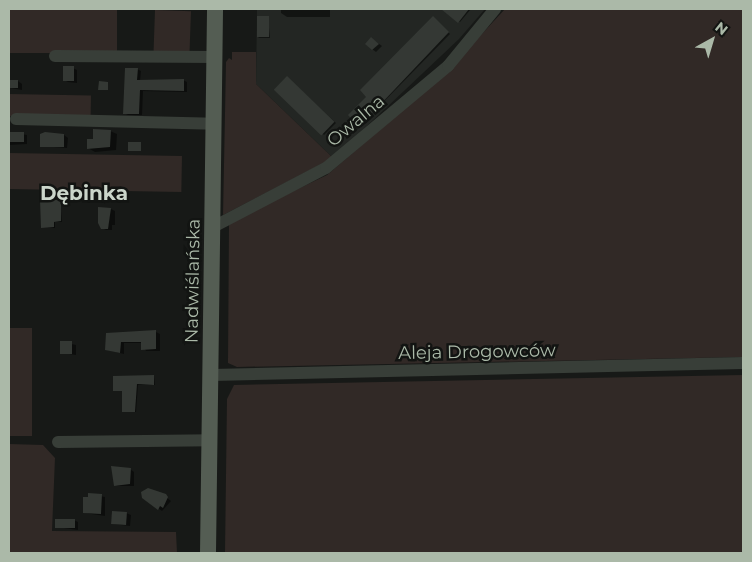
<!DOCTYPE html>
<html>
<head>
<meta charset="utf-8">
<style>
	body { margin:0 }
	#map { position:relative; width:752px; height:562px; overflow:hidden; background:#171917; font-family:Montserrat,sans-serif }
	div>[style] { position:absolute }
	[style*='--x'] { left:calc(var(--x)*1px); top:calc(var(--y)*1px); width:calc(var(--w)*1px); rotate:calc(var(--a)*1deg) }
	.built>* { inset:0; background:#232623 }
	.green>* { inset:0; background:#312926; transform-origin:0 0 }
	.shadow>* { inset:0; background:#0007 }
	.building>* { inset:0; background:#343834; transform-origin:0 0 }
	.minor>* { height:12px; margin:-6px; padding:0 6px; transform-origin:6px; border-radius:6px; background:#383e38 }
	.major>* { height:16px; margin:-8px; padding:0 8px; transform-origin:8px; border-radius:8px; background:#545d53 }
	span { translate:-50% -50%; white-space:nowrap; text-align:center; line-height:1.15; -webkit-text-stroke:5px #121412; paint-order:stroke }
	.street-label { font-size:18px; color:#abb9a8 }
	.quarter-label { font-size:20px; color:#cbd5ca; font-weight:700 }
	.frame { position:absolute; inset:0; border:10px solid #abb9a8; pointer-events:none }
	.north { position:absolute; left:687px; top:15px; width:50px; height:50px; -webkit-text-stroke:4px #121412; paint-order:stroke; rotate:39deg; font-size:14px; font-weight:700; line-height:20px; text-align:center; color:#abb9a8 }
	.north::after { content:''; display:block; margin:auto; width:18px; height:22px; background:#abb9a8; clip-path:polygon(50% 0,100% 100%,50% 72%,0 100%) }
</style>
</head>
<body>
<div id="map">
	<div class="built">
		<i style="clip-path:polygon(257px 9px,485px 9px,459px 39px,333px 158px,256px 84px)"></i>
	</div>
	<div class="green">
		<i style="left:9px;top:9px;width:108px;height:44px"></i>
		<i style="clip-path:polygon(505px 9px,743px 9px,743px 357px,237px 367px,228px 363px,229px 222px,327px 175px,443px 76px)"></i>
		<i style="left:155px;top:10px;width:36px;height:44px;rotate:2deg"></i>
		<i style="clip-path:polygon(232px 52px,256px 52px,256px 84px,333px 158px,223px 215px,226px 62px,229px 58px,232px 60px)"></i>
		<i style="left:9px;top:94px;width:82px;height:22px;rotate:1deg"></i>
		<i style="left:9px;top:153px;width:173px;height:36px;rotate:1deg"></i>
		<i style="left:9px;top:328px;width:23px;height:108px"></i>
		<i style="clip-path:polygon(743px 375px,743px 553px,225px 553px,227px 399px,234px 385px)"></i>
		<i style="clip-path:polygon(9px 444px,43px 445px,55px 458px,52px 531px,176px 532px,177px 553px,9px 553px)"></i>
	</div>
	<div class="shadow">
		<i style="clip-path:polygon(281px 9px,330px 9px,330px 17px,287px 17px,281px 13px)"></i>
		<i style="clip-path:polygon(443px 9px,471px 9px,460px 22px)"></i>
		<i style="clip-path:polygon(268px 18px,270px 38px,259px 38px,258px 37px)"></i>
		<i style="clip-path:polygon(435px 19px,450px 34px,360px 126px,368px 97px)"></i>
		<i style="clip-path:polygon(371px 38px,382px 46px,376px 52px,372px 49px)"></i>
		<i style="clip-path:polygon(73px 68px,77px 70px,77px 83px,68px 82px,64px 80px)"></i>
		<i style="clip-path:polygon(137px 69px,141px 71px,140px 81px,183px 80px,187px 82px,187px 92px,143px 91px,142px 115px,128px 115px,124px 113px)"></i>
		<i style="clip-path:polygon(289px 79px,336px 123px,324px 135px,323px 134px)"></i>
		<i style="clip-path:polygon(18px 81px,22px 84px,22px 90px,10px 88px)"></i>
		<i style="clip-path:polygon(110px 131px,117px 134px,116px 150px,95px 152px,88px 148px,94px 140px)"></i>
		<i style="clip-path:polygon(9px 132px,27px 135px,27px 144px,9px 145px)"></i>
		<i style="clip-path:polygon(64px 135px,68px 138px,67px 148px,41px 146px)"></i>
		<i style="clip-path:polygon(60px 201px,62px 222px,55px 222px,55px 228px,42px 227px)"></i>
		<i style="clip-path:polygon(111px 209px,115px 211px,115px 225px,112px 225px,112px 230px,106px 230px,102px 228px)"></i>
		<i style="clip-path:polygon(156px 332px,160px 334px,160px 351px,146px 351px,142px 343px,124px 343px,124px 354px,107px 350px,107px 334px)"></i>
		<i style="clip-path:polygon(62px 342px,76px 345px,76px 355px,62px 353px)"></i>
		<i style="clip-path:polygon(154px 376px,155px 385px,138px 385px,136px 412px,125px 412px,124px 391px,114px 390px)"></i>
		<i style="clip-path:polygon(130px 469px,134px 472px,134px 486px,116px 486px)"></i>
		<i style="clip-path:polygon(89px 494px,105px 497px,105px 516px,85px 513px)"></i>
		<i style="clip-path:polygon(143px 497px,167px 498px,171px 501px,162px 511px)"></i>
		<i style="clip-path:polygon(126px 513px,131px 515px,130px 526px,113px 524px)"></i>
		<i style="clip-path:polygon(74px 520px,78px 522px,78px 530px,57px 527px)"></i>
	</div>
	<div class="building">
		<i style="clip-path:polygon(441px 9px,469px 9px,458px 23px)"></i>
		<i style="left:257px;top:16px;width:12px;height:21px"></i>
		<i style="clip-path:polygon(433px 16px,449px 32px,359px 127px,348px 115px,366px 97px,360px 90px)"></i>
		<i style="clip-path:polygon(371px 37px,379px 44px,372px 50px,365px 44px)"></i>
		<i style="left:63px;top:66px;width:11px;height:15px"></i>
		<i style="clip-path:polygon(125px 68px,138px 68px,137px 80px,184px 79px,184px 91px,140px 90px,139px 114px,123px 114px)"></i>
		<i style="left:287px;top:76px;width:66px;height:19px;rotate:44deg"></i>
		<i style="left:9px;top:80px;width:9px;height:8px"></i>
		<i style="clip-path:polygon(99px 81px,108px 82px,108px 90px,98px 90px)"></i>
		<i style="clip-path:polygon(93px 129px,111px 130px,110px 147px,87px 149px,87px 139px,93px 139px)"></i>
		<i style="left:9px;top:132px;width:15px;height:10px"></i>
		<i style="clip-path:polygon(45px 132px,64px 134px,64px 147px,40px 147px,40px 134px)"></i>
		<i style="left:128px;top:142px;width:13px;height:9px"></i>
		<i style="clip-path:polygon(40px 200px,61px 200px,61px 221px,54px 222px,54px 227px,41px 228px)"></i>
		<i style="clip-path:polygon(98px 207px,111px 208px,108px 229px,101px 229px,98px 223px)"></i>
		<i style="clip-path:polygon(156px 330px,156px 349px,141px 350px,141px 342px,121px 342px,120px 353px,105px 350px,106px 333px)"></i>
		<i style="left:60px;top:341px;width:12px;height:13px"></i>
		<i style="clip-path:polygon(154px 375px,154px 385px,137px 384px,135px 412px,122px 412px,122px 391px,113px 391px,113px 376px)"></i>
		<i style="clip-path:polygon(111px 466px,131px 468px,130px 484px,114px 486px)"></i>
		<i style="clip-path:polygon(148px 488px,166px 494px,168px 497px,163px 508px,160px 506px,158px 510px,142px 498px,141px 492px)"></i>
		<i style="clip-path:polygon(88px 493px,102px 494px,101px 514px,83px 513px,83px 497px,88px 497px)"></i>
		<i style="left:112px;top:511px;width:15px;height:13px;rotate:4deg"></i>
		<i style="left:55px;top:519px;width:20px;height:9px"></i>
	</div>
	<div class="minor">
		<i style="--x:55;--y:56;--w:160;--a:0.4"></i>
		<i style="--x:16;--y:119;--w:198;--a:1.4"></i>
		<i style="--x:213;--y:227;--w:127;--a:-27.6"></i>
		<i style="--x:326;--y:168;--w:159;--a:-39.9"></i>
		<i style="--x:448;--y:66;--w:74;--a:-50.5"></i>
		<i style="--x:212;--y:375;--w:531;--a:-1.29"></i>
		<i style="--x:58;--y:442;--w:153;--a:-0.7"></i>
	</div>
	<div class="major">
		<i style="--x:208;--y:553;--w:544;--a:-89.26"></i>
	</div>
	<div class="street-label">
		<span style="left:356px;top:121px;rotate:-40deg">Owalna</span>
		<span style="left:193px;top:281px;rotate:-89deg">Nadwiślańska</span>
		<span style="left:477px;top:352px;rotate:-1deg">Aleja Drogowców</span>
	</div>
	<div class="quarter-label">
		<span style="left:84px;top:193px">Dębinka</span>
	</div>
	<div class="frame"></div>
	<div class="north">N</div>
</div>
</body>
</html>
